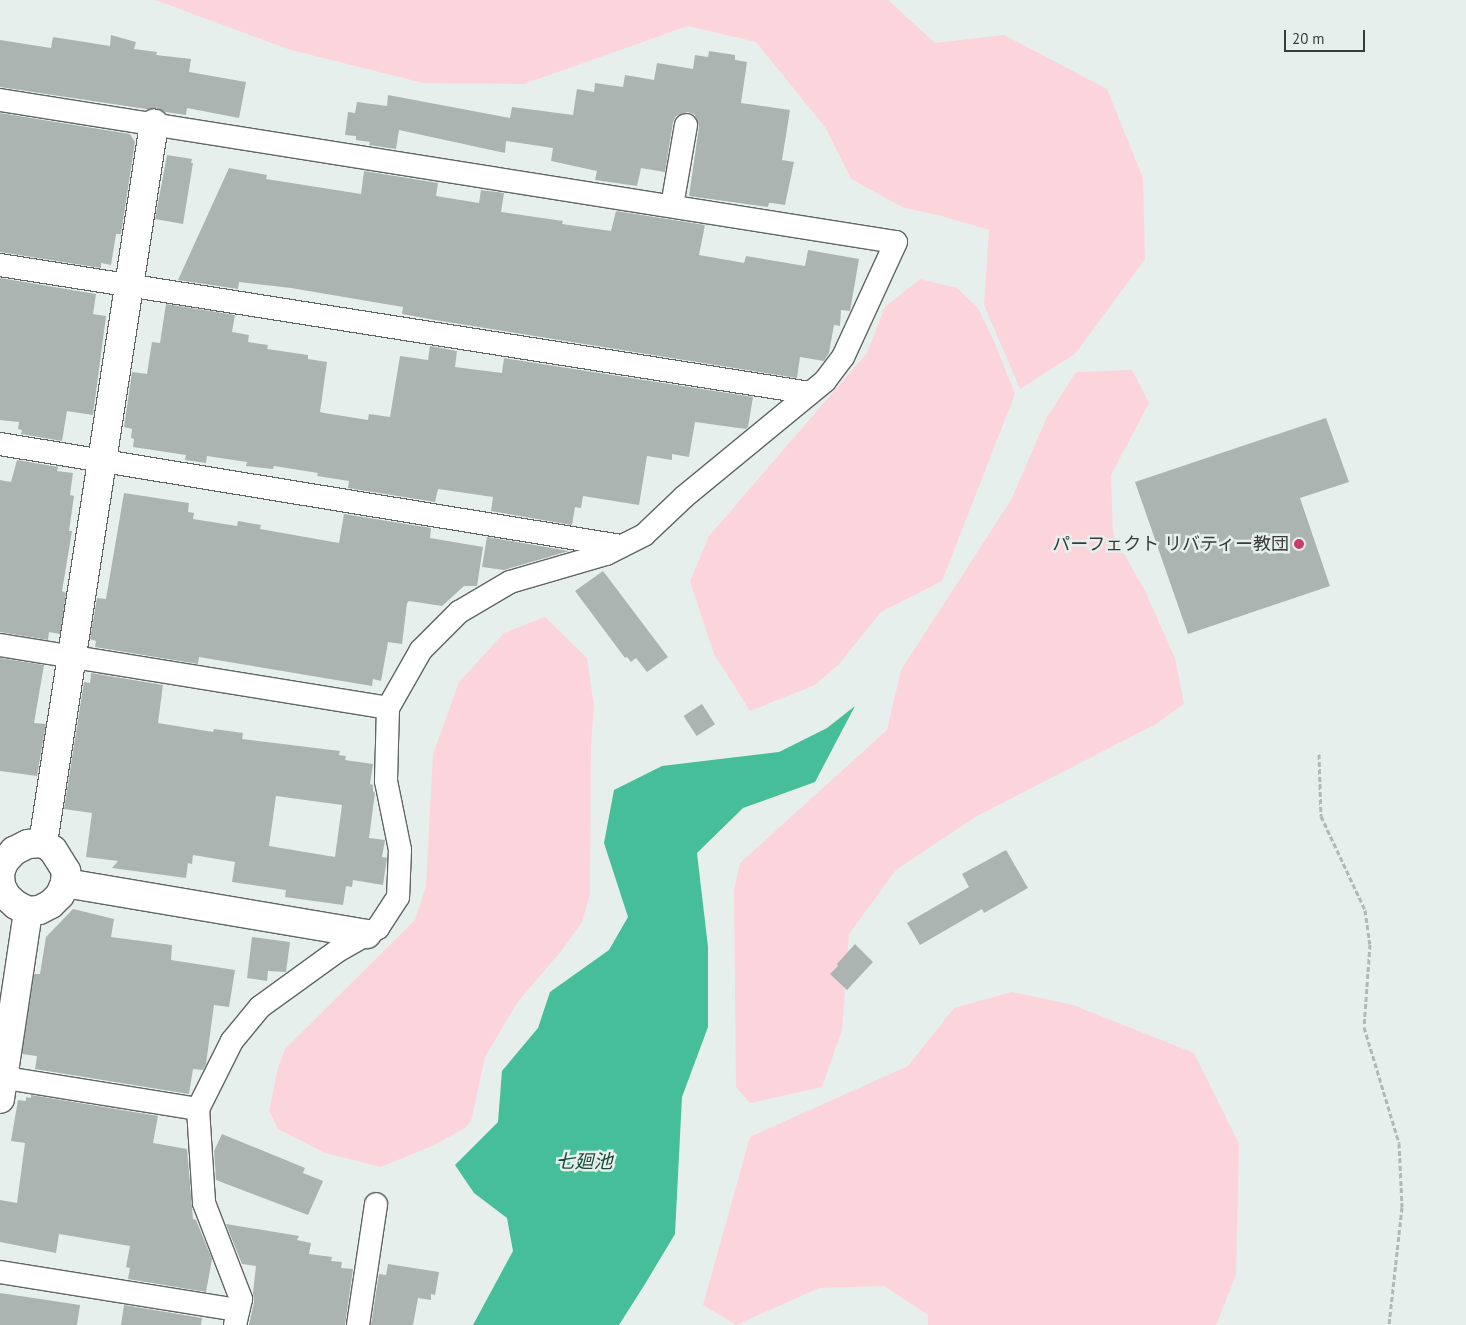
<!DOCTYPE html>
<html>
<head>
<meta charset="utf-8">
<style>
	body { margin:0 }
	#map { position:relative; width:1466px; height:1325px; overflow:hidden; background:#e7efec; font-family:"PT Sans","Noto Sans JP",sans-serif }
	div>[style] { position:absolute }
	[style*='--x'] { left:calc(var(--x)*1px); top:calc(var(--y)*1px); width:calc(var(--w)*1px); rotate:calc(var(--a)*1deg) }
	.green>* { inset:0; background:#fbd5db }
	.water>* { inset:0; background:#46be9a }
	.building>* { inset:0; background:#acb4b1; transform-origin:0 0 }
	.path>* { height:3px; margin-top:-1.5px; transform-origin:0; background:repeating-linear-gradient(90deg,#b1b8b5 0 5px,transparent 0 7.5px) }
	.roads { filter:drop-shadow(1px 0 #5f6663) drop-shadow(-1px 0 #5f6663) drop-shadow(0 1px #5f6663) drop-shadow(0 -1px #5f6663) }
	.minor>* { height:22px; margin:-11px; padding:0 11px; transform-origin:11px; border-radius:11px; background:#fff }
	.tertiary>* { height:28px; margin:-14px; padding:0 14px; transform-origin:14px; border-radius:14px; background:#fff }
	.dots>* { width:14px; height:14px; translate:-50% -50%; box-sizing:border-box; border:2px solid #e7efec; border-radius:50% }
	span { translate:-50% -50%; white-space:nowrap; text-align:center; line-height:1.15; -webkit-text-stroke:5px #e7efec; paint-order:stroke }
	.poi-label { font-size:18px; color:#373b39 }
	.right { translate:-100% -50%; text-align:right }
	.water-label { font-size:19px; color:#184a3b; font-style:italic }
	.scale { position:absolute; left:1284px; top:30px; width:81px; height:22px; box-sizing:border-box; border:2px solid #373b39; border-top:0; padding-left:6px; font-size:15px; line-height:18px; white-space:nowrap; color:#373b39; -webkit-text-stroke:4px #e7efec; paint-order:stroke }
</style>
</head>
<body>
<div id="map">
	<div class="green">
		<i style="clip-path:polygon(155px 0,888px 0,935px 43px,1004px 35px,1107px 89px,1143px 178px,1145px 259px,1075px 354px,1020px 389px,984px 305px,989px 230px,938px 215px,904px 208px,851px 179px,825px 127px,756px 42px,688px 26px,524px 84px,423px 83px,291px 50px)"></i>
		<i style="clip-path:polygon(920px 279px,957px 288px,978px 308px,994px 341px,1015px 394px,942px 581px,881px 612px,839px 664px,815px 685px,750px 711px,714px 654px,690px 581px,709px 536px,867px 353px,885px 307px)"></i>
		<i style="clip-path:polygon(1132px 370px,1149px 403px,1111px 475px,1113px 534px,1145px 591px,1175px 658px,1184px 704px,1156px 724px,977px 816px,896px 870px,849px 934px,842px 1030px,822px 1087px,750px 1103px,736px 1087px,734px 890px,740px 863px,887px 730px,901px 670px,1011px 500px,1047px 417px,1076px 372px)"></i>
		<i style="clip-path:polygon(545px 617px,587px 658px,594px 706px,591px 746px,590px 894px,582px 922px,562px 950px,517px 1003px,485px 1057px,471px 1121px,465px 1128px,434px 1145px,381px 1167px,325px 1153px,278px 1129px,269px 1111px,278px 1068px,285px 1049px,415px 920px,426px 886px,433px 754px,459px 682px,504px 633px)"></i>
		<i style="clip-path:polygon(1012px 992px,1073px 1005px,1194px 1053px,1239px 1144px,1236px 1275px,1216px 1325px,928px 1325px,928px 1315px,884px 1286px,819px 1288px,736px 1325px,703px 1305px,750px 1137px,908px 1066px,954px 1008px)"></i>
	</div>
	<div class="water">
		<i style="clip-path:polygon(855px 706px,815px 782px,743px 808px,697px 853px,708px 947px,708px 1027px,682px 1097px,675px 1234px,645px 1284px,619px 1325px,473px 1325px,513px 1251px,507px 1218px,474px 1193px,455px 1165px,498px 1122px,502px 1071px,538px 1028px,550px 992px,609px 950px,628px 917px,604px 843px,614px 790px,662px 766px,779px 752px,827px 728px)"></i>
	</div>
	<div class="building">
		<i style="clip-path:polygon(111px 35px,136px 42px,134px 49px,157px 52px,156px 55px,191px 59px,189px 72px,246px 82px,239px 118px,187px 108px,186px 115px,0 87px,0 40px,51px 48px,53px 37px,110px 46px)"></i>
		<i style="clip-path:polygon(709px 51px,735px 55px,735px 60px,747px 62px,741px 103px,790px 110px,782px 160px,794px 162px,785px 205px,772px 203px,769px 203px,768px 207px,689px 196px,699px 127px,695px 115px,688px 112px,676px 116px,673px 122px,665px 172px,641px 168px,637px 186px,595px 180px,597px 171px,551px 161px,553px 148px,506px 141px,505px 153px,399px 130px,396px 149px,369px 145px,370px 142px,356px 140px,356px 136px,345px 135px,348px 112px,355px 113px,357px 102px,387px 106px,388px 95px,510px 118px,512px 107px,573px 115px,577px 89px,594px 92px,595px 83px,623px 87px,625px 75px,654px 80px,657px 63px,693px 69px,695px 55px,708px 57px)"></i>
		<i style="clip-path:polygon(0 113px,130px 134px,135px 142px,121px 234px,116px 234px,111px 265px,101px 263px,101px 268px,0 252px)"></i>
		<i style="clip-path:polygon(167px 155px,192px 159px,191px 163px,193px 163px,183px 224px,155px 219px)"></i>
		<i style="clip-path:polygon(229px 168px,267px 175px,266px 179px,361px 194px,364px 171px,438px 183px,436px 196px,479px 203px,481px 190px,504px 193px,501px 212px,563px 221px,562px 224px,611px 231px,616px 211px,705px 225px,699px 255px,744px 263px,746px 256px,805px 266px,808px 250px,859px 259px,850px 311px,841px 310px,840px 326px,834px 325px,829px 353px,824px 361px,800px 357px,797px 378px,435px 320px,402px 314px,403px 307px,291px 288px,239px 282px,238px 289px,178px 280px)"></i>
		<i style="clip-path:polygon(0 278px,96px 294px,93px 314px,106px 316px,93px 415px,67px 411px,62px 441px,21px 434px,22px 430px,18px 429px,19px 422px,0 420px)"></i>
		<i style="clip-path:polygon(166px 304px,235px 315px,232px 332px,249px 335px,248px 342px,268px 345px,267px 349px,308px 355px,308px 359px,327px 362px,320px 412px,324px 413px,368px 420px,369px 414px,390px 417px,400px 356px,428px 360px,430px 346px,457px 351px,455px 367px,502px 373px,504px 358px,753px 397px,748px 427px,746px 429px,695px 422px,689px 457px,672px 454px,672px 460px,647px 456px,639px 505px,583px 496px,581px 508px,575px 507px,572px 525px,491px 511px,493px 497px,438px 489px,435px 502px,348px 488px,349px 481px,317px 476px,318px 473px,274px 466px,273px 469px,246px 466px,247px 462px,207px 456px,206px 463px,185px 460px,186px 455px,133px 447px,134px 439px,131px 438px,132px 429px,124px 427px,132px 372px,147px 374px,152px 342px,160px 343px)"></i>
		<i style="clip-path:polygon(1326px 418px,1349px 482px,1300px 498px,1330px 586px,1188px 634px,1135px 482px)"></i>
		<i style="clip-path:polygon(17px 460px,58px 467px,57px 471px,73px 473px,70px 495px,74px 496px,69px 531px,72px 531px,62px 591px,66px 593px,60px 634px,49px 632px,48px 640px,0 632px,0 480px,11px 482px)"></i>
		<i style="clip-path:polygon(124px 493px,189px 503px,188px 512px,194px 513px,193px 519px,237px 526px,238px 521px,261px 525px,260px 529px,339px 543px,344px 514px,431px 528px,430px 538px,483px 547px,477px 586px,464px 586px,442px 606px,409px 601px,407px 603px,402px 644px,388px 642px,381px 681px,373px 679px,372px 686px,199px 657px,198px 664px,95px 647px,96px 641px,90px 639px,97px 598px,106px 599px)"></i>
		<i style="clip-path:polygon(487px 537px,569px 551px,504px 570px,482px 567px)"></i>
		<i style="clip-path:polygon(603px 571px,668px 657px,647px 672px,636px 658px,631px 662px,627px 657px,625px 658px,575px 591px)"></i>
		<i style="clip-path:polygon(0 658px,44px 665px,34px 723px,46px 724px,37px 776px,0 771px)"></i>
		<i style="clip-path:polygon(evenodd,91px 673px,163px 685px,158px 723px,213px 732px,214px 729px,243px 733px,242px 739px,340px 751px,339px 755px,346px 756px,345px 760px,373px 764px,370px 784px,373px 785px,373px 791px,375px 793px,369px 838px,385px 840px,382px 857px,387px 858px,383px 885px,353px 880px,352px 887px,346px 886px,343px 905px,285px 897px,286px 890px,232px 882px,235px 862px,193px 855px,192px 864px,188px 863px,186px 878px,112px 868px,118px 861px,86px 857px,92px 813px,64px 809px,84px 682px,90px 683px,91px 673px,276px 796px,342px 805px,335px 857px,269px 846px,276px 796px)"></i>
		<i style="left:702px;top:704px;width:24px;height:22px;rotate:57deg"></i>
		<i style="clip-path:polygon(1006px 850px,1028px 888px,984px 913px,982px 909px,920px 945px,907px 923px,969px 887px,962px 874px)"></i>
		<i style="clip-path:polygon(73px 909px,114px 919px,111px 937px,172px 945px,171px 960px,235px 970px,229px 1007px,214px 1005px,206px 1064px,203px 1070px,193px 1069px,189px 1094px,35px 1069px,37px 1056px,22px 1054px,34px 974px,40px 974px,46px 937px)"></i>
		<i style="clip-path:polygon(252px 937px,290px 942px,286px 972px,268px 971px,267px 981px,247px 978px)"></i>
		<i style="clip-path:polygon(855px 944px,873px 962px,847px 990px,830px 974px,838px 966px,837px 964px)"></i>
		<i style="clip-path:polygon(31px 1095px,158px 1116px,153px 1143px,187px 1149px,193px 1219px,196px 1220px,212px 1259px,206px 1292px,128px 1279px,130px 1268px,126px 1267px,130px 1246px,59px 1234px,56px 1253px,0 1242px,0 1200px,17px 1203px,25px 1143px,11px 1141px,18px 1100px,26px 1101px,26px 1097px,31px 1098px)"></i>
		<i style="clip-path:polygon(222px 1134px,305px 1168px,303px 1173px,323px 1181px,308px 1215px,216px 1180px,214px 1151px)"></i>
		<i style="clip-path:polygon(226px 1224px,299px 1236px,297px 1240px,311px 1243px,309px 1254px,332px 1257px,331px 1261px,342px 1262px,341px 1268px,353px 1269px,345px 1325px,249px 1325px,254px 1302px,253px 1293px,256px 1266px,242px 1264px)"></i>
		<i style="clip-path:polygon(388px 1264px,439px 1272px,435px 1295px,431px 1294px,431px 1300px,418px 1298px,413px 1325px,371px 1325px,379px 1274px,386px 1275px)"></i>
		<i style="clip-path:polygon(0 1293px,80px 1305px,77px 1325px,0 1325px)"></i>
		<i style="clip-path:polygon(124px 1305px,202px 1318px,201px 1325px,121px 1325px)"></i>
	</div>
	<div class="path">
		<i style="--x:1319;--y:754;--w:62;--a:88.2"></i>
		<i style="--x:1321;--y:816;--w:104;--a:64.9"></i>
		<i style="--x:1365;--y:910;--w:34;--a:82"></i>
		<i style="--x:1370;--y:944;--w:83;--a:94.1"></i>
		<i style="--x:1364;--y:1027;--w:121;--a:73.2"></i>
		<i style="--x:1399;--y:1143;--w:64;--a:87.3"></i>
		<i style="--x:1402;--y:1207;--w:119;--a:96.3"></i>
	</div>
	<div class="roads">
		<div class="minor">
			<i style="--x:0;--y:100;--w:907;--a:9.01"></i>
			<i style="--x:896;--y:242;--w:127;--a:114.7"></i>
			<i style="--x:843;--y:357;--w:30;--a:127"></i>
			<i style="--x:825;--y:381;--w:183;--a:140.6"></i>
			<i style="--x:684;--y:497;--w:55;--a:136.5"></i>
			<i style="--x:644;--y:535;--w:42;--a:153.4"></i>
			<i style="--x:606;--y:554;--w:100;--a:163.7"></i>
			<i style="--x:510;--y:582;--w:59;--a:149.5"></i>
			<i style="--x:459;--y:612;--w:54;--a:135"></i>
			<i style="--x:421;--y:650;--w:67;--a:119.6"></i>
			<i style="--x:388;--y:708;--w:73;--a:91.6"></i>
			<i style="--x:386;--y:781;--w:70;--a:78.5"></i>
			<i style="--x:400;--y:850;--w:47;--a:92.4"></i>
			<i style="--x:398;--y:897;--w:37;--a:123"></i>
			<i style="--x:378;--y:928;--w:48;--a:150.3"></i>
			<i style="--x:336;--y:952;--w:94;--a:144.1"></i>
			<i style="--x:260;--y:1007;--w:44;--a:129.5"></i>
			<i style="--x:232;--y:1041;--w:76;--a:116.6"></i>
			<i style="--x:198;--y:1109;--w:94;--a:86.3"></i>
			<i style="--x:204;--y:1203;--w:103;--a:68.9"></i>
			<i style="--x:241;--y:1299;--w:27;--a:103"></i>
			<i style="--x:672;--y:206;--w:82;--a:-80.2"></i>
			<i style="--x:0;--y:265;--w:820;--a:8.98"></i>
			<i style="--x:0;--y:444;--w:629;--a:9.33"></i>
			<i style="--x:0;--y:645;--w:393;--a:9.2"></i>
			<i style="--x:0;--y:1077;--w:201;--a:9.2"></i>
			<i style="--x:0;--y:1272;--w:241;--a:9.1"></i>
			<i style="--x:358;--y:1325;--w:122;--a:-81.5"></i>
		</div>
		<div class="tertiary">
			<i style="--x:43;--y:843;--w:728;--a:-81.22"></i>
			<i style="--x:0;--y:873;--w:12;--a:-70"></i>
			<i style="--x:4;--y:862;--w:15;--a:-48"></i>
			<i style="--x:14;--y:851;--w:16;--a:-27"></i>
			<i style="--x:28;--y:844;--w:15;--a:-4"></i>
			<i style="--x:43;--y:843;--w:12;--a:35"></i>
			<i style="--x:53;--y:850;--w:25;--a:58"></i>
			<i style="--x:66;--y:871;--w:12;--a:95"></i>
			<i style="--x:65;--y:883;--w:13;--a:113"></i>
			<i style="--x:60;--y:895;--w:13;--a:135"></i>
			<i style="--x:51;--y:904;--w:13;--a:153"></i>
			<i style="--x:39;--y:910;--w:11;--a:175"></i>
			<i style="--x:28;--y:911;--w:13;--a:-153"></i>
			<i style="--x:16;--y:905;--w:12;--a:-138"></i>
			<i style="--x:7;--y:897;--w:13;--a:-119"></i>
			<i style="--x:1;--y:886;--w:11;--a:-95"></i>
			<i style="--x:65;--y:883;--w:306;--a:9.6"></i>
			<i style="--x:0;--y:1099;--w:190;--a:-81.5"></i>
		</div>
	</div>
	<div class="dots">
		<i style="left:1299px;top:544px;background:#cb3d68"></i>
	</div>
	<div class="poi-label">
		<span class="right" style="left:1289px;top:544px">パーフェクト リバティー教団</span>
	</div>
	<div class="water-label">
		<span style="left:584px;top:1162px">七廻池</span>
	</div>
	<div class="scale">20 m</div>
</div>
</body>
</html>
